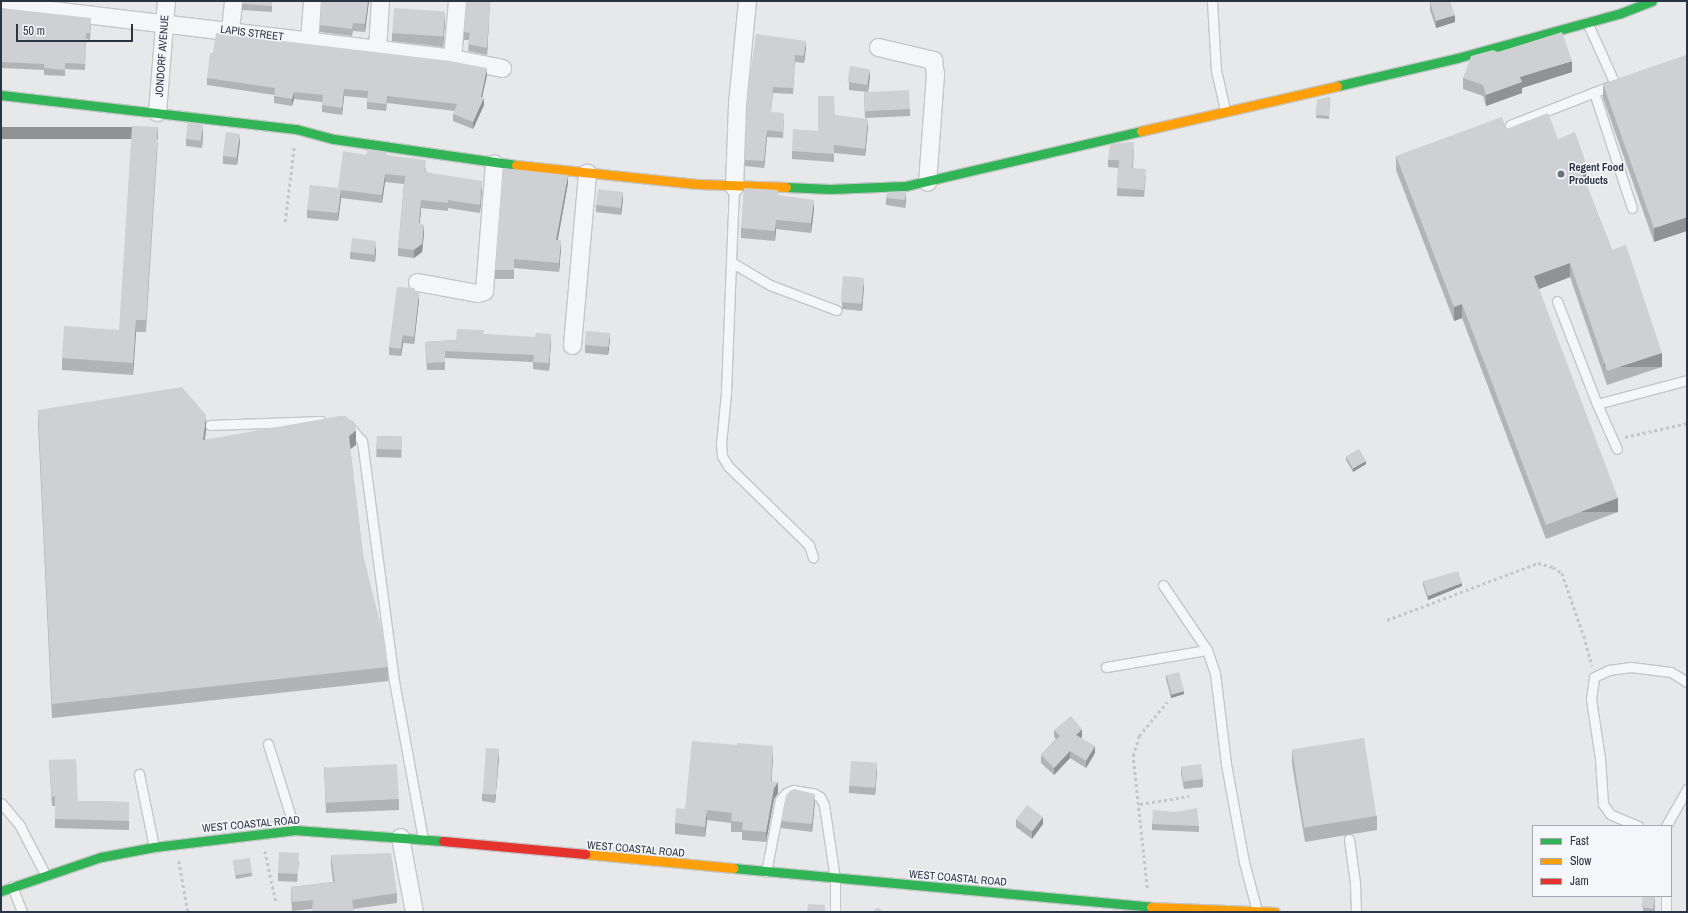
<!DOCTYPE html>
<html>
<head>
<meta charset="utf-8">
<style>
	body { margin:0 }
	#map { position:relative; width:1688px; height:913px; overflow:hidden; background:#e6e8ea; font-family:"Archivo Narrow",sans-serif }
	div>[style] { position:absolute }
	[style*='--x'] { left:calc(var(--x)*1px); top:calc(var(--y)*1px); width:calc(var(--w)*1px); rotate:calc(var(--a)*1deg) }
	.path>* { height:2.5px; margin-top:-1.25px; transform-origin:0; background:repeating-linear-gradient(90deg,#c5c6ca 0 3px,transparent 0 6px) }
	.roads { filter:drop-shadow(1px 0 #c4c6c8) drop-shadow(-1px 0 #c4c6c8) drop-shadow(0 1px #c4c6c8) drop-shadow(0 -1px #c4c6c8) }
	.lane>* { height:9px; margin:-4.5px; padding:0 4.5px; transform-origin:4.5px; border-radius:4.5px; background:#f5f6f7 }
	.street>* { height:17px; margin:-8.5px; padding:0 8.5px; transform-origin:8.5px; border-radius:8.5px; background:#f5f6f7 }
	.fast>* { height:9px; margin:-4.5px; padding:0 4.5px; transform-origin:4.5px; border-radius:4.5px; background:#30b455 }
	.slow>* { height:9px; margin:-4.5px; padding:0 4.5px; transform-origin:4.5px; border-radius:4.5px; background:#ff9f0a }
	.jam>* { height:9px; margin:-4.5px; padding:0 4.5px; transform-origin:4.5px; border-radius:4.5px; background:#e5322d }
	.wall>* { inset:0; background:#b1b3b5; transform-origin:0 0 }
	.shaded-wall>* { inset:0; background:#909294; transform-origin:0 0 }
	.building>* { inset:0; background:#ced0d3; transform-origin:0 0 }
	.dots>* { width:11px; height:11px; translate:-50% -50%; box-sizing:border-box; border:2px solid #f4f6f9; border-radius:50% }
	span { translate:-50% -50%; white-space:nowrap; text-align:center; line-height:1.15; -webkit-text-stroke:3px #f4f6f9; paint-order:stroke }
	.street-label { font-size:11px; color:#2b3445 }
	.poi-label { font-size:11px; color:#2b3445; font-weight:700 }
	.left { translate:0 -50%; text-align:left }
	.frame { position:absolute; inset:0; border:2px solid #2b3445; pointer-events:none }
	.legend { position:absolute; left:1532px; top:825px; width:140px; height:72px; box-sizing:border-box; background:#f4f6f9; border:1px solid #a4a8b1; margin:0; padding:5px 7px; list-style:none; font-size:12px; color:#2b3445 }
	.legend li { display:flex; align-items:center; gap:8px; height:20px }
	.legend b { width:20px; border:1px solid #a4a8b1 }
	.scale { position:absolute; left:16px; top:24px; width:117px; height:18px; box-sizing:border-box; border:2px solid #2b3445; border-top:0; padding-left:5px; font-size:12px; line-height:14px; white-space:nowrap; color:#2b3445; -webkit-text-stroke:3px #f4f6f9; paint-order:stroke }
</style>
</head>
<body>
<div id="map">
	<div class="path">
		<i style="--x:285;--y:222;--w:76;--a:-83.2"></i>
		<i style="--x:1625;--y:437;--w:64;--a:-12.7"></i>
		<i style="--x:1387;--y:620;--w:161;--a:-20.7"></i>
		<i style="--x:1538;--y:563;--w:16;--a:15"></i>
		<i style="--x:1553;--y:567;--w:11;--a:34"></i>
		<i style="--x:1562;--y:573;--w:67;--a:70.8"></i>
		<i style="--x:1584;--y:636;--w:31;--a:75"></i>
		<i style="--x:1140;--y:804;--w:50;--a:-9.3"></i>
		<i style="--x:265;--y:851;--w:52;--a:77.8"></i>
		<i style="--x:179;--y:861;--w:52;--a:80"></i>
		<i style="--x:1147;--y:888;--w:133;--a:-96.1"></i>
		<i style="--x:1133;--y:756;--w:21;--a:-73"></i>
		<i style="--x:1139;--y:736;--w:44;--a:-50.5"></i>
	</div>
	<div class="roads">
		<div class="lane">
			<i style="--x:1212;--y:1;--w:69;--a:86.7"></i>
			<i style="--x:1216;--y:70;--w:41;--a:77.3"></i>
			<i style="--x:1587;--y:22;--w:68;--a:65.7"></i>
			<i style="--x:1594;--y:92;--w:122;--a:71.9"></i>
			<i style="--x:1510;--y:125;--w:113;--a:-21.3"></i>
			<i style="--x:734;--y:187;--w:75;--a:92.3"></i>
			<i style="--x:731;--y:262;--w:45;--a:30.5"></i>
			<i style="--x:770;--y:285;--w:71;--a:20.7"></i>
			<i style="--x:731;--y:262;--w:131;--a:92.2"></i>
			<i style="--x:726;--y:393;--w:51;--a:95.6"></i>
			<i style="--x:721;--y:444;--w:12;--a:85"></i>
			<i style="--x:722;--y:456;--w:12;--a:59"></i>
			<i style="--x:728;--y:466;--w:113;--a:44.3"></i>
			<i style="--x:809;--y:545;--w:13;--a:72"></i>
			<i style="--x:1557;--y:301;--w:110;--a:68.8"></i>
			<i style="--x:1597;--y:404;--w:49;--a:66"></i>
			<i style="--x:1597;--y:404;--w:93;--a:-14.9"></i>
			<i style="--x:210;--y:425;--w:111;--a:-2.1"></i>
			<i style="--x:348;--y:425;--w:21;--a:49"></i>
			<i style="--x:362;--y:441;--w:242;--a:82.4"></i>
			<i style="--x:394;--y:681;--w:161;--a:79.6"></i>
			<i style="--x:1163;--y:585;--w:78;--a:55.9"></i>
			<i style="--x:1207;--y:650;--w:24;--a:71"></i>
			<i style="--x:1215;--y:673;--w:92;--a:83.1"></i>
			<i style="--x:1226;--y:764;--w:100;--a:79.6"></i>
			<i style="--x:1244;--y:862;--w:51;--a:75.1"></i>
			<i style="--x:1106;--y:667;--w:102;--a:-9.6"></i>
			<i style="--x:268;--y:744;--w:90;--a:72.6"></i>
			<i style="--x:139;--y:774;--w:75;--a:78.4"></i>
			<i style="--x:1;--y:803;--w:30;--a:50"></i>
			<i style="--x:20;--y:826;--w:54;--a:62.5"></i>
			<i style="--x:1638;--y:826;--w:30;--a:-157"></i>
			<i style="--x:1610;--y:814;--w:12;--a:-125"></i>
			<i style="--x:1603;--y:804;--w:46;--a:-93.7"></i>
			<i style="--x:1600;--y:758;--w:60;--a:-98.7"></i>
			<i style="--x:1591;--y:699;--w:22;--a:-82"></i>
			<i style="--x:1594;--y:677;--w:17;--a:-25"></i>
			<i style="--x:1609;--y:670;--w:22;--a:-8"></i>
			<i style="--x:1631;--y:667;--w:40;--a:7.1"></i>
			<i style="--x:1671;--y:672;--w:19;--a:32"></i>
			<i style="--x:1666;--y:826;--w:43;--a:-60.4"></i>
			<i style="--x:1349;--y:839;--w:44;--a:82.2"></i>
			<i style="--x:1355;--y:883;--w:29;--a:88"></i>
			<i style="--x:766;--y:872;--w:73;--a:-79"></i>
			<i style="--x:780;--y:800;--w:9;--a:-49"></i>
			<i style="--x:786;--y:793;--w:8;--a:-23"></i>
			<i style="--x:793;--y:790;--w:20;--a:9"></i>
			<i style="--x:813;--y:793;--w:8;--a:30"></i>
			<i style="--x:820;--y:797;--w:9;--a:63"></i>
			<i style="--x:824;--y:805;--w:75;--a:81.5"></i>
			<i style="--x:835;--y:879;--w:33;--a:90"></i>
			<i style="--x:12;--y:886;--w:28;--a:69"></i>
			<i style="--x:1666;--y:896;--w:16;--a:90"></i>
		</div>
		<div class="street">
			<i style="--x:1;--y:4;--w:454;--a:6.8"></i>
			<i style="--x:452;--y:58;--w:51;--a:11.3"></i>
			<i style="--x:230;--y:30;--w:29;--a:-84"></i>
			<i style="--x:309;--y:41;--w:40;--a:-85.7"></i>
			<i style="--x:878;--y:47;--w:57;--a:13.3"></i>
			<i style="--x:933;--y:60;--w:14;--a:82"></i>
			<i style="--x:935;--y:74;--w:108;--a:94.2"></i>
			<i style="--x:377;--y:49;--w:48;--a:-86.4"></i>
			<i style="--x:452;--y:58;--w:57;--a:-85"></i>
			<i style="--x:157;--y:112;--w:111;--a:-85.4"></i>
			<i style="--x:734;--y:187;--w:83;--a:-87.9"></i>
			<i style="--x:737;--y:104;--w:103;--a:-84.5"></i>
			<i style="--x:417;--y:282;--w:61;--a:10.4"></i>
			<i style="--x:477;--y:293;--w:7;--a:-16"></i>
			<i style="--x:484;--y:291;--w:128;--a:-85.5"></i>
			<i style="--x:572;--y:345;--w:173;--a:-85"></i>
			<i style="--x:400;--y:837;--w:76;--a:79.4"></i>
		</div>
		<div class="fast">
			<i style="--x:1337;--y:86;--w:123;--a:-13.1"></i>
			<i style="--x:1457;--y:58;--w:170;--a:-15.3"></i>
			<i style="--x:1621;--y:13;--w:33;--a:-21"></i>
			<i style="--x:1;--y:95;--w:297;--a:6.6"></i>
			<i style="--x:296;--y:129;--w:39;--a:15"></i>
			<i style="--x:334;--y:139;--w:184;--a:8.1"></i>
			<i style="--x:786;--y:187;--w:44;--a:2.6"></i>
			<i style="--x:830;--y:189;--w:75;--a:-2.3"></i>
			<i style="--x:905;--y:186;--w:242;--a:-13.1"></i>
			<i style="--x:733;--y:868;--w:420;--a:5.3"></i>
			<i style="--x:1;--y:891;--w:106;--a:-18.8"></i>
			<i style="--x:101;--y:857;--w:54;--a:-10.7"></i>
			<i style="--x:154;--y:847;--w:142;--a:-6.9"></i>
			<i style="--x:295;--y:830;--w:148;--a:4.3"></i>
		</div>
		<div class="slow">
			<i style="--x:1141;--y:131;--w:201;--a:-12.9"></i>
			<i style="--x:516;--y:165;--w:182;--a:6"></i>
			<i style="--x:697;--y:184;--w:89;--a:1.9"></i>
			<i style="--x:585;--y:854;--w:149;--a:5.4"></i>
			<i style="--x:1151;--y:907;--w:124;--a:2.3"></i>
		</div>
		<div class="jam">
			<i style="--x:443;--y:841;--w:143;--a:5.2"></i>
		</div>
	</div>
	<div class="wall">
		<i style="clip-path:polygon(242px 1px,272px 1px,272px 12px,242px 10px)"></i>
		<i style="clip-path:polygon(321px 1px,369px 1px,365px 32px,353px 31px,352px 36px,320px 32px)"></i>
		<i style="clip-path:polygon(490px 1px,487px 55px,468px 51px,469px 40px,464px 40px,464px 32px)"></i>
		<i style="clip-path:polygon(1430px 2px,1455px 22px,1436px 28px,1430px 10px)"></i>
		<i style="clip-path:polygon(1px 8px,91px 25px,90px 40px,86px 39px,85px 70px,65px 69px,65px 76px,44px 75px,44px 70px,1px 68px)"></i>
		<i style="clip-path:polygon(445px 20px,443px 47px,392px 41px,392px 33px)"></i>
		<i style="clip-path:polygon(756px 34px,806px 47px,804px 63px,795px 62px,793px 94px,773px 93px,771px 112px,784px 120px,783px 138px,767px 137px,764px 168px,745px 166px,745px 160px)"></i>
		<i style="clip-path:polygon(1498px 52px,1572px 72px,1522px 88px,1522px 93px,1486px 106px,1483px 96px,1463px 89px,1463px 78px)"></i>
		<i style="clip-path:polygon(1687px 55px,1654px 242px,1603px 98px,1603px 84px)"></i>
		<i style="clip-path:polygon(487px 75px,482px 97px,484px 105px,473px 129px,453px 121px,453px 114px,455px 111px,387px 103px,386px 111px,367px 109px,367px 98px,344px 96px,342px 115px,322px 112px,322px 102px,294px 99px,292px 106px,274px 103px,274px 95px,207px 85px,207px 78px)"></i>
		<i style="clip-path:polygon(870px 76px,868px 92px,849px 90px,849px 82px)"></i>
		<i style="clip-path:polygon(864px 92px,910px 109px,910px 116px,865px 118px)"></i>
		<i style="clip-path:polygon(1330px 97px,1329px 119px,1316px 118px,1317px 100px)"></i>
		<i style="clip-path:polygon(835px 115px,868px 126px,865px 156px,834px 153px,834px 162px,792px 159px,792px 151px,818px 131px)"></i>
		<i style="clip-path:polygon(203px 131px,202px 148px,186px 146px,186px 139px)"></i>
		<i style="clip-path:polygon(158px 139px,146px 332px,136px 332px,133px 375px,62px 370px,62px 358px,119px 330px)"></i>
		<i style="clip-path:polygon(1558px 139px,1587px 180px,1585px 181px,1612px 250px,1662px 367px,1607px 385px,1570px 277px,1539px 289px,1618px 512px,1546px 539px,1462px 318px,1454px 321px,1396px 170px,1396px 156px)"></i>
		<i style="clip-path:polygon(240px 141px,237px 165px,223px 164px,223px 156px)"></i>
		<i style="clip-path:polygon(1134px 149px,1133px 168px,1146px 176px,1144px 197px,1117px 196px,1118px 168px,1108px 167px,1108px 160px)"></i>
		<i style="clip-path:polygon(366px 155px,387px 155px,426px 168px,426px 172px,482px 189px,480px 213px,448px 208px,448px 211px,421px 208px,420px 223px,424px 233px,422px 252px,414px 258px,398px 256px,398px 248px,404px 184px,385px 182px,382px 203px,341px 198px,338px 221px,307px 218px,307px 210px,338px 188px)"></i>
		<i style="clip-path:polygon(568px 183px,558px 240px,561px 248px,559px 272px,514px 268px,514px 279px,495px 279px,495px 270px)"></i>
		<i style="clip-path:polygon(778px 196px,814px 209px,811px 233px,776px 229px,775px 241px,741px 238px,741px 228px)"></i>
		<i style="clip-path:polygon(886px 198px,906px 198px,905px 208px,886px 205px)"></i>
		<i style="clip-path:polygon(623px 199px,621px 215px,596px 212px,596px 205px)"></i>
		<i style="clip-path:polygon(376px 249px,375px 262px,350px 259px,350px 252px)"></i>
		<i style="clip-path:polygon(864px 286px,862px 311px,842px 309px,842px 302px)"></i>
		<i style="clip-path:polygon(415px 292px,419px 300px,414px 344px,403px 343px,401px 356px,389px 355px,389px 347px)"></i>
		<i style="clip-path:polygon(484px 334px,551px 341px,549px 371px,533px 369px,533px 362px,445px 358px,445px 370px,427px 370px,425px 342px,456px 340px)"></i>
		<i style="clip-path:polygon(610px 340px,608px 355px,585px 353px,585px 345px)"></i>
		<i style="clip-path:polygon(38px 410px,206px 429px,205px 440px,356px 445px,350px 449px,363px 555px,388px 667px,388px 681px,52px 718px,38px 424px)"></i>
		<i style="left:377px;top:436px;width:25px;height:21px;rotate:2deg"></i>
		<i style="clip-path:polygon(1346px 456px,1366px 464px,1353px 472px,1346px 460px)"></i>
		<i style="clip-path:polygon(1423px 581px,1462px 586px,1428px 600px,1423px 585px)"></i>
		<i style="clip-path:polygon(1166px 675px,1184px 694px,1171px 698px,1166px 679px)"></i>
		<i style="clip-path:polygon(1054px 730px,1082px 737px,1081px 738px,1095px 753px,1086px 768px,1070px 758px,1054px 775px,1041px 763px,1041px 755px,1056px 739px,1054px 737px)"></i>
		<i style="clip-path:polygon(1292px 750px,1377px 816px,1377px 830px,1305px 842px,1292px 764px)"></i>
		<i style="clip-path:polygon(773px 756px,771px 781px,778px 793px,774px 799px,766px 842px,742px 840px,742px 832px,731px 832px,731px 823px,707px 820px,705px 837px,675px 834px,675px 823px,685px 809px)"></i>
		<i style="clip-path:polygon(499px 757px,495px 803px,482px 801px,482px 794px)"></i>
		<i style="clip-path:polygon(49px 760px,78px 801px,129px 802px,129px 830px,55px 828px,55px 806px,52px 806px)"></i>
		<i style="clip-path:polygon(1181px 766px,1203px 779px,1203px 787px,1184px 789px,1181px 774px)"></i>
		<i style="clip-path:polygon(324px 767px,399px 799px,399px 810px,326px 813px)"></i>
		<i style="clip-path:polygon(877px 770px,875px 795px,849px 793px,849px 786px)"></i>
		<i style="clip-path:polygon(815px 801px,812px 832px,781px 828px,781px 821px)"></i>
		<i style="clip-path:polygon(1175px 812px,1199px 826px,1199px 832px,1152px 830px,1152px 824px)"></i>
		<i style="clip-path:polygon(1016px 819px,1043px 824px,1032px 839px,1016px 827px)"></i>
		<i style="clip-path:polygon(331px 855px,397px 893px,397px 903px,353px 909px,312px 909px,292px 911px,291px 896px,291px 887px,333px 882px,331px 865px)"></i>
		<i style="clip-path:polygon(233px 861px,252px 873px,252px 876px,236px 879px)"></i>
		<i style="clip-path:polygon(299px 861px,297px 882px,278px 881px,278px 873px)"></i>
		<i style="left:1643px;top:896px;width:12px;height:15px"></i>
	</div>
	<div class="shaded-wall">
		<i style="clip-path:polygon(368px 1px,369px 1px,365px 32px,365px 24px)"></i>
		<i style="clip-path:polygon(490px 1px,487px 55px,487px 48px)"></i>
		<i style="clip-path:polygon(445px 12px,445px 20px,443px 47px,443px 40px)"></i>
		<i style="clip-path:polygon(1455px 15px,1455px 22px,1436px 28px,1436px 21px)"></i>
		<i style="clip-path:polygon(806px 41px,806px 47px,804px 63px,804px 56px)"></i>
		<i style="clip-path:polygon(1572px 61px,1572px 72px,1522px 88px,1522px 93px,1486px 106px,1486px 95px,1520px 77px)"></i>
		<i style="clip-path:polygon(487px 68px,487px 75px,481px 103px,484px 98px,484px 105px,473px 129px,473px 122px,481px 97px)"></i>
		<i style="clip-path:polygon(870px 69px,870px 76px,868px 92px,868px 84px)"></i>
		<i style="clip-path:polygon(344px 89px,344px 96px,342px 115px,342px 108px)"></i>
		<i style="clip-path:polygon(294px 92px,294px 99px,292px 106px,292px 99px)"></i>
		<i style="clip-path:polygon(868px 119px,868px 126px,865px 156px,865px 149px)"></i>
		<i style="clip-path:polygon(203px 124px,203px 131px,202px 148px,202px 140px)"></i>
		<i style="left:158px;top:127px;width:12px;height:193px;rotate:90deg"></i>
		<i style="clip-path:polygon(767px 130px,767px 137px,764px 168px,764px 161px)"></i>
		<i style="clip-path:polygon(240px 134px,240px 141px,237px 165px,237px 158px)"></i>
		<i style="clip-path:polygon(1587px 166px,1587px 180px,1580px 183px,1580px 168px)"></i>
		<i style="clip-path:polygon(385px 174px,385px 182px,382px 203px,382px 195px)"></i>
		<i style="clip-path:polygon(568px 175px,568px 183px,556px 248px,556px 240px)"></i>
		<i style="clip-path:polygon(482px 181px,482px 189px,480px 213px,480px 205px)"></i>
		<i style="clip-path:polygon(341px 190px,341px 198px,338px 221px,338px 213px)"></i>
		<i style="clip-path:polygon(906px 191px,906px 198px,905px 208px,905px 200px)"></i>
		<i style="clip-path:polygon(623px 192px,623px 199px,621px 215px,621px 208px)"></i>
		<i style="clip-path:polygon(421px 200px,421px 208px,419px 231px,419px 223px)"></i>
		<i style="clip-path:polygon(814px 200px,814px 209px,811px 233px,811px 223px)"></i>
		<i style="clip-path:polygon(1687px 217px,1687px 231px,1654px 242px,1654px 228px)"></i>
		<i style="clip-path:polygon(776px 220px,776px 229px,775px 241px,775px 231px)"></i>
		<i style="clip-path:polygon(424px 225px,424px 233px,422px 252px,414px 258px,414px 250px)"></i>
		<i style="clip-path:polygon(561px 240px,561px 248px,559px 272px,559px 263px)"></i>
		<i style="clip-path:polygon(376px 241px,376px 249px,375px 262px,375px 254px)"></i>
		<i style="clip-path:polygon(1570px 263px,1570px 277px,1534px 291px,1534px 276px)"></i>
		<i style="clip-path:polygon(864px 278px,864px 286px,862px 311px,862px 304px)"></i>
		<i style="clip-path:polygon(419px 293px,419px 300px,414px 344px,414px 337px)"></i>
		<i style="clip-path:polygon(1462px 304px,1462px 318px,1454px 321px,1454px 307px)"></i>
		<i style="clip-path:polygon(136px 320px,136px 332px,133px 375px,133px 363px)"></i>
		<i style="clip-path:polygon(610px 333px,610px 340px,608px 355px,608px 348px)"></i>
		<i style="clip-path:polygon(551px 334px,551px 341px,549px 371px,549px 363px)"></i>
		<i style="clip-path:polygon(403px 335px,403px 343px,401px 356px,401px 349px)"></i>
		<i style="left:1662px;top:353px;width:14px;height:58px;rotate:90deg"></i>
		<i style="clip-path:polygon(206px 415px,206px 429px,203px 454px,203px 440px)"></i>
		<i style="clip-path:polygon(356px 430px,356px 445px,349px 450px,349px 436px)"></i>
		<i style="clip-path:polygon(1366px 461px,1366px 464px,1353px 472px,1353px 468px)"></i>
		<i style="left:1618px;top:498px;width:14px;height:77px;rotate:90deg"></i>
		<i style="clip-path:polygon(1462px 583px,1462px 586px,1428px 600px,1428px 596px)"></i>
		<i style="clip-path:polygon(1184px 691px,1184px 694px,1171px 698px,1171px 694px)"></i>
		<i style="clip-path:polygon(1082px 729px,1082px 737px,1076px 742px,1076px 735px)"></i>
		<i style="clip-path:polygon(773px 746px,773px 756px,771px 792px,771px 781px)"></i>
		<i style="clip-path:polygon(1095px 746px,1095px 753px,1086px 768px,1086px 761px)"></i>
		<i style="clip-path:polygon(499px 749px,499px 757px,495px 803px,495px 795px)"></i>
		<i style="clip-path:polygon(1070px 751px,1070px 758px,1054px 775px,1054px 768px)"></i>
		<i style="clip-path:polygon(877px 763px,877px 770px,875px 795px,875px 788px)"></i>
		<i style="clip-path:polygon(778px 782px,778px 793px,774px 799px,766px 842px,766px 832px,774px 788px)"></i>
		<i style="clip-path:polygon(815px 794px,815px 801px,812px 832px,812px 824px)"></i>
		<i style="clip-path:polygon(707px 810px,707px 820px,705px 837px,705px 827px)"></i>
		<i style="clip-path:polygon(1043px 817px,1043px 824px,1032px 839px,1032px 831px)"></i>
	</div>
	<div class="building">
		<i style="clip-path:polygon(242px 1px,272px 1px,272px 6px,242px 4px)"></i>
		<i style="clip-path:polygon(321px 1px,368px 1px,365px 24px,353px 23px,352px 29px,320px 25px)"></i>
		<i style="clip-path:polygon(466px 1px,490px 1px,487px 48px,468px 44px,470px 33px,464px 32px)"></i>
		<i style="clip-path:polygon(1434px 1px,1450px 1px,1455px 15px,1436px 21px,1430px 2px)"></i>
		<i style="clip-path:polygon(1px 8px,91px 18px,90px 33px,86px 33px,85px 64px,65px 63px,65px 70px,44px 68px,44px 64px,1px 62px)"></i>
		<i style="left:394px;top:8px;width:51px;height:25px;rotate:4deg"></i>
		<i style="clip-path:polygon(1562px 32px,1572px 61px,1520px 77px,1522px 82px,1486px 95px,1483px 85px,1463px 78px,1471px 56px,1493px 50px,1498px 52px)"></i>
		<i style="clip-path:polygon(216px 33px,450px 61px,487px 68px,481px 97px,484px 98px,473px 122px,453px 114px,457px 104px,387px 96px,386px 104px,367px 102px,368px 91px,344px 89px,342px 108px,322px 105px,323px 95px,294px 92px,292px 99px,274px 96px,275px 88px,207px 78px,210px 53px,213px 53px)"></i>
		<i style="clip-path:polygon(756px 34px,806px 41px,804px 56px,795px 55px,793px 88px,773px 87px,771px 112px,784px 113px,783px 132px,767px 130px,764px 161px,745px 160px,747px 98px)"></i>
		<i style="clip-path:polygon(1687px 55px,1687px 217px,1654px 228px,1603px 84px)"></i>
		<i style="left:850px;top:66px;width:20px;height:16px;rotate:9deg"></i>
		<i style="left:909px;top:90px;width:19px;height:45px;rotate:87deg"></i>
		<i style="clip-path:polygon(818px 96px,834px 96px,835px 115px,868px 119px,865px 149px,834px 145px,834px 154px,792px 151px,793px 129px,818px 131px)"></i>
		<i style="clip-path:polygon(1330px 97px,1329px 116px,1316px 115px,1317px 100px)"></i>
		<i style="clip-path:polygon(1548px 113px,1558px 139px,1575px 132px,1587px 166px,1580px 168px,1612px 250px,1626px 245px,1662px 353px,1607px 371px,1570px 263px,1534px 276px,1618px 498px,1546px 525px,1462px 304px,1454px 307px,1396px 156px,1502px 117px,1506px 129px)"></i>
		<i style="left:188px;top:122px;width:15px;height:17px;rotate:8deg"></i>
		<i style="clip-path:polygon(132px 126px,158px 127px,146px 320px,136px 320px,133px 363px,62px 358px,64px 326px,119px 330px)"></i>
		<i style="left:226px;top:132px;width:14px;height:24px;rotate:8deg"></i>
		<i style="clip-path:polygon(1134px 142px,1132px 168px,1146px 169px,1144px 190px,1117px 188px,1119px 160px,1108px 160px,1110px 144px)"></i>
		<i style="clip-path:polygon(367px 149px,387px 152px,386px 155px,426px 160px,425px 172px,482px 181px,480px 205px,448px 200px,448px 203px,421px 200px,419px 223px,424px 225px,422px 244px,414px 250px,398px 248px,405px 176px,385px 174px,382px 195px,341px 190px,338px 213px,307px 210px,310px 185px,338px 188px,343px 151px,366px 155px)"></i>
		<i style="clip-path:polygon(503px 168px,568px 175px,556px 240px,561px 240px,559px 263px,514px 259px,514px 270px,495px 270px)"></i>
		<i style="clip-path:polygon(744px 188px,778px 190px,778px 195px,814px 200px,811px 223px,776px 220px,775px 231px,741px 228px)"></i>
		<i style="left:598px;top:189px;width:25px;height:16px;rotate:7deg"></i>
		<i style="clip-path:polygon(906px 191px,905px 200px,886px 198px,887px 192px)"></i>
		<i style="left:352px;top:238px;width:24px;height:14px;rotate:7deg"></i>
		<i style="left:843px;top:276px;width:21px;height:26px;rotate:5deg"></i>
		<i style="clip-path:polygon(397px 287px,415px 288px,414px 292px,419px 293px,414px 337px,403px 335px,401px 349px,389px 347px)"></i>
		<i style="clip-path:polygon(457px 329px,484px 330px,483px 334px,535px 337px,536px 333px,551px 334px,549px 363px,533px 362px,534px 355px,445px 351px,445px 362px,427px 363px,425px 342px,456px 340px)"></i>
		<i style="left:586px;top:331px;width:24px;height:14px;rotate:5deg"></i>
		<i style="clip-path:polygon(182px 387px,206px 415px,203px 440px,340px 416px,346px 416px,355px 426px,356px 430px,349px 436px,363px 555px,385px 642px,388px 667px,52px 704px,38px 410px)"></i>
		<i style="left:377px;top:436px;width:25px;height:13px;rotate:2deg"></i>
		<i style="left:1359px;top:449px;width:14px;height:15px;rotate:60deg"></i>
		<i style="clip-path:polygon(1458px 571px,1462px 583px,1428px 596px,1423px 581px)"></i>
		<i style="left:1179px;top:672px;width:20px;height:13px;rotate:75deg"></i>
		<i style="clip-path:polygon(1071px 716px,1082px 729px,1076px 735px,1095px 746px,1086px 761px,1070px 751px,1054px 768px,1041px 755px,1060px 736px,1054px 730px)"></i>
		<i style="left:1364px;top:738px;width:79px;height:73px;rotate:81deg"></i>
		<i style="clip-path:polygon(692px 741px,737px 745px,737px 743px,773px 746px,771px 781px,778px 782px,774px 788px,766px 832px,742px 830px,743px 822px,731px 821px,732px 813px,707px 810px,705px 827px,675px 823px,676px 808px,685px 809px)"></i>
		<i style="left:486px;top:748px;width:13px;height:46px;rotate:4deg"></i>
		<i style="clip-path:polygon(76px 759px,78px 801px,129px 802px,129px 821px,55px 819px,55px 796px,52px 797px,49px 760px)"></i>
		<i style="left:851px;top:761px;width:26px;height:25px;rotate:4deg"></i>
		<i style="left:397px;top:764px;width:35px;height:73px;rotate:87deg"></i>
		<i style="left:1201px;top:764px;width:15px;height:20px;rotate:82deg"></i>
		<i style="clip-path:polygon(794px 789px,815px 794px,812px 824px,781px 821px,786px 795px,790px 791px)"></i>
		<i style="left:1027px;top:805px;width:20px;height:18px;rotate:37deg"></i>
		<i style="clip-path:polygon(1197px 808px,1199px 826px,1152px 824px,1153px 810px,1175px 812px)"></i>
		<i style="left:279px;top:852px;width:20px;height:21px;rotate:3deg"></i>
		<i style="clip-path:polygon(391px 853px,397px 893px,352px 900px,354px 912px,312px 912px,313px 900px,292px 902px,291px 887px,335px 882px,331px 855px)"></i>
		<i style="left:250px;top:858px;width:15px;height:17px;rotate:82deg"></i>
		<i style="clip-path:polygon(1643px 896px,1655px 896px,1653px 909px,1641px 907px)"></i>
		<i style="clip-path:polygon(808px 904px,825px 905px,825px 912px,807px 912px)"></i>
		<i style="clip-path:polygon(878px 907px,883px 912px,872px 912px)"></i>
	</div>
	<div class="dots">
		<i style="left:1561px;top:174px;background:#6c737f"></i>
	</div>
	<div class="street-label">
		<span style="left:252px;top:33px;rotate:7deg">LAPIS STREET</span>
		<span style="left:162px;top:56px;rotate:-86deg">JONDORF AVENUE</span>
		<span style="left:251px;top:824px;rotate:-5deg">WEST COASTAL ROAD</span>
		<span style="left:636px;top:849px;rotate:5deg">WEST COASTAL ROAD</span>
		<span style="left:958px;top:878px;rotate:5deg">WEST COASTAL ROAD</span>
	</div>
	<div class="poi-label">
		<span class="left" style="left:1569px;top:174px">Regent Food<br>Products</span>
	</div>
	<div class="frame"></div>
	<ul class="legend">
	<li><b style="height:5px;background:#30b455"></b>Fast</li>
	<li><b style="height:5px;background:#ff9f0a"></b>Slow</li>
	<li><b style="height:5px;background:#e5322d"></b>Jam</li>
	</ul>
	<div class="scale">50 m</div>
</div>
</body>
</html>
